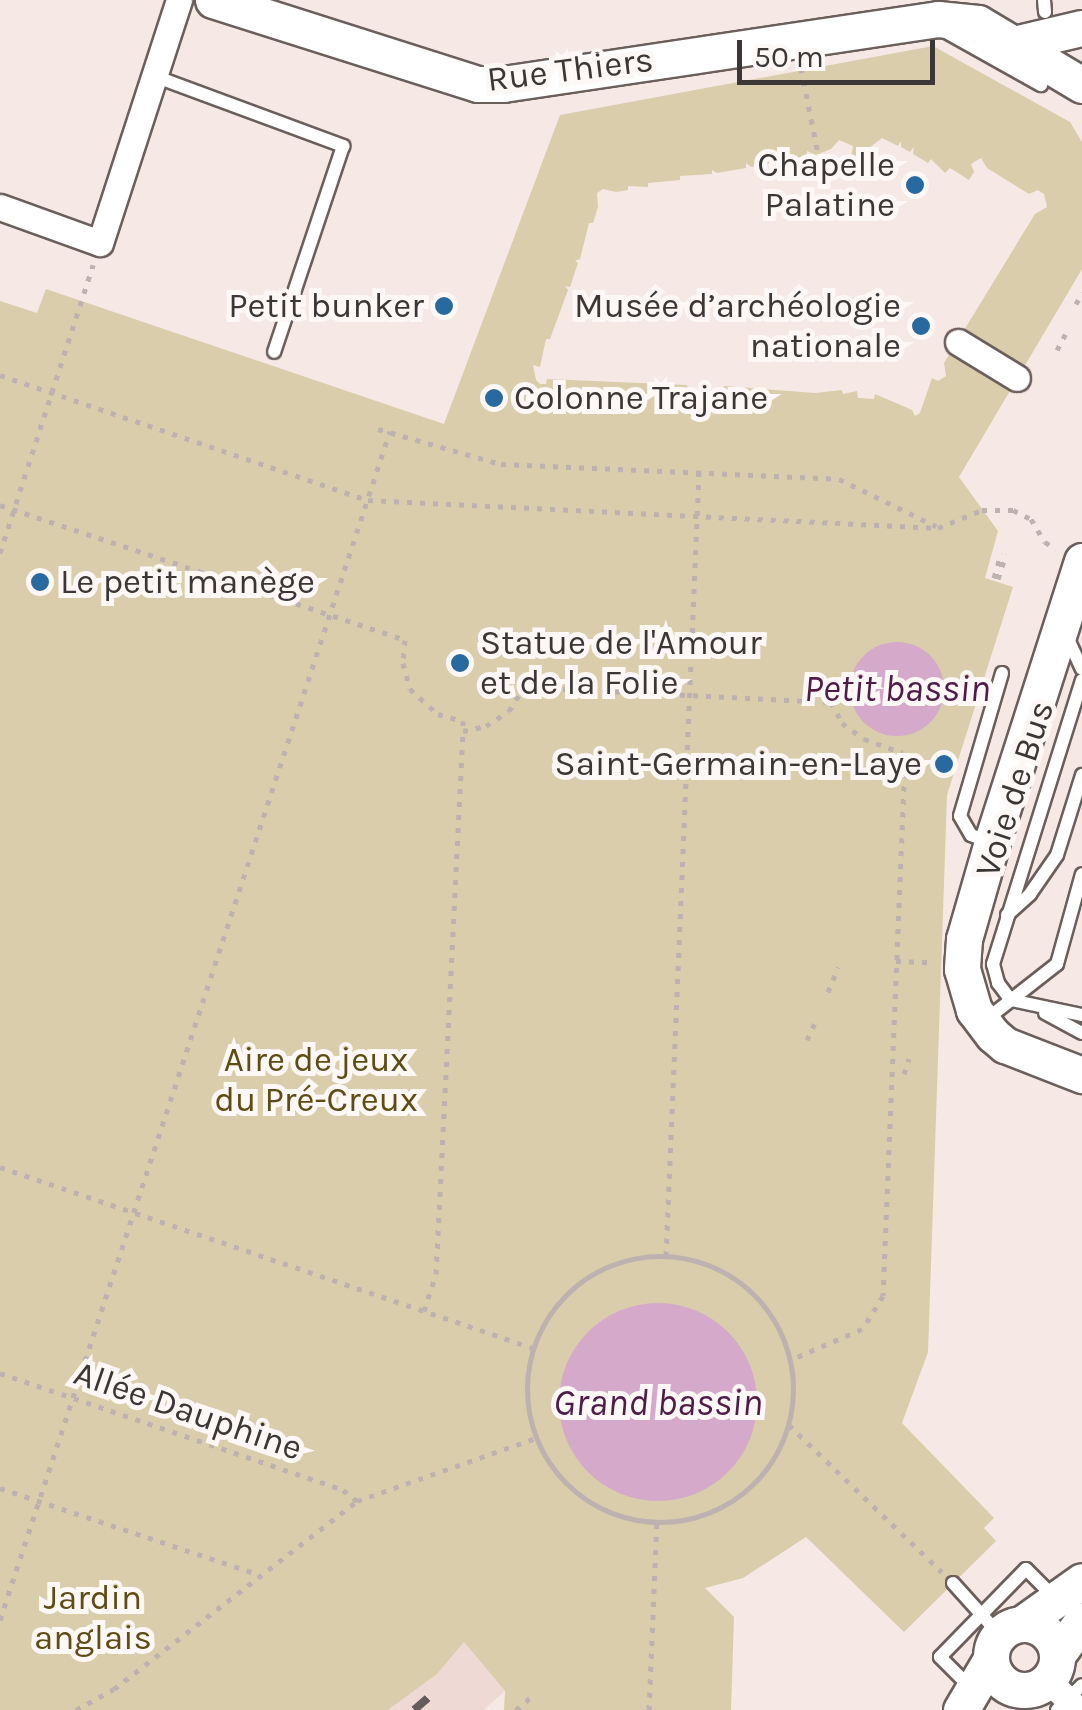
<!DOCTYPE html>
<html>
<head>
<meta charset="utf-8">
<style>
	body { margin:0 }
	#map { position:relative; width:1082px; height:1710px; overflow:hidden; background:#f6e8e5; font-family:Karla,sans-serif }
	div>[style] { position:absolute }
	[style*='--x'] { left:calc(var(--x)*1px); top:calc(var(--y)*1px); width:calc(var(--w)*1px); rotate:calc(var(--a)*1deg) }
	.built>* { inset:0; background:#efd9d5 }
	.green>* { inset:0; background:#d9cdab }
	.water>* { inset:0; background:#d4a9ca }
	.round { border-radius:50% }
	.path>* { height:5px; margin-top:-2.5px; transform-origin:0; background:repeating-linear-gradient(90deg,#bdb2b0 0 5px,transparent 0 13px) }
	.path>.ring { margin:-2.5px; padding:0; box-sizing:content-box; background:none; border:5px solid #bdb2b0; border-radius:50% }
	.roads { filter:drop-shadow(2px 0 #6b5f5c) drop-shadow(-2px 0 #6b5f5c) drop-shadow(0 2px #6b5f5c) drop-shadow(0 -2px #6b5f5c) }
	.lane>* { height:12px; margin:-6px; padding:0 6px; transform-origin:6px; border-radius:6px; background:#fff }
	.street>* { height:25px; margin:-12.5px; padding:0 12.5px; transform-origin:12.5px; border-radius:12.5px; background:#fff }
	.secondary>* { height:35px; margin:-17.5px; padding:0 17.5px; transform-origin:17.5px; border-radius:17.5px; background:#fff }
	.secondary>.ring { margin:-17.5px; padding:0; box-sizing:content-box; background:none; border:35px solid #fff; border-radius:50% }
	.rail>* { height:8px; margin-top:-4px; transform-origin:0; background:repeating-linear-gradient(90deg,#635c5b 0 18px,transparent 0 36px) }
	.dots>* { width:28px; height:28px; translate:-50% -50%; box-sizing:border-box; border:5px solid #fdf7f6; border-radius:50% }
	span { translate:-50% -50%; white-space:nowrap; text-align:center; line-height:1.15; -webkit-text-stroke:10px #fdf7f6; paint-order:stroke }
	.street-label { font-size:35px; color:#3c3736 }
	.poi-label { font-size:35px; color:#3c3736 }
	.right { translate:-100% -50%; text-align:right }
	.left { translate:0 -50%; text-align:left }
	.park-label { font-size:35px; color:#5e4c12 }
	.water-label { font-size:38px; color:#4f1c47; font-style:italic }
	.scale { position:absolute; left:737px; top:40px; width:198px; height:45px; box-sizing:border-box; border:5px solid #3c3736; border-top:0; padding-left:12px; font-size:30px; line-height:35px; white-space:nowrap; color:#3c3736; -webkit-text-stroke:8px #fdf7f6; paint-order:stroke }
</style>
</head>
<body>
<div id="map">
	<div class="built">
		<i style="clip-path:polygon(464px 1642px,505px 1691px,483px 1710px,388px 1710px,437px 1674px)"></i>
	</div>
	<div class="green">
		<i style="clip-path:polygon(evenodd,933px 46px,1070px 122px,1082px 142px,1082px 269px,959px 477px,998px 531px,985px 578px,1013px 587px,947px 795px,928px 1352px,902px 1423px,994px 1518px,984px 1528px,996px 1541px,904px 1632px,806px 1537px,743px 1578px,705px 1588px,734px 1617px,731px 1710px,504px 1710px,505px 1691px,464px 1642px,437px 1674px,388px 1710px,0 1710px,0 301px,37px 313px,46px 289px,444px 424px,560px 115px,933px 46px,882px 138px,898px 146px,901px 141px,901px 147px,910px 152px,914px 147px,913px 154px,928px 163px,931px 159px,945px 173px,950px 168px,969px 180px,974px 172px,971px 164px,981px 158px,987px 168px,1029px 194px,1038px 190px,1044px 194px,1047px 207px,1035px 214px,944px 363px,946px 376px,938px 381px,932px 378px,920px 413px,915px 416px,912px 410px,875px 394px,874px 399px,858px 398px,857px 391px,843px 394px,842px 390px,815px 393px,724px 386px,719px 398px,692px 396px,687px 385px,547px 379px,546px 384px,540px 384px,536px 380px,533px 365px,540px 367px,546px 339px,550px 339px,568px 290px,565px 286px,570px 287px,578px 263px,575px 261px,580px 259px,589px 223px,593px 223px,598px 207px,597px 193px,603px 189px,616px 192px,628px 190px,628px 186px,648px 187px,648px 183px,680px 180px,680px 176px,712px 174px,712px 170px,717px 173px,746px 168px,746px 163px,751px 167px,774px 162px,774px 158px,779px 162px,807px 156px,807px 151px,816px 155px,831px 149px,839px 140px,853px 146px,850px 163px,882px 138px)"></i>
	</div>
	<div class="water">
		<i class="round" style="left:850px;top:642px;width:94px;height:94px"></i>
		<i class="round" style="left:559px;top:1303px;width:198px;height:198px"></i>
	</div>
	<div class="path">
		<i style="--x:801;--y:68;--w:88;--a:78.8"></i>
		<i style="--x:1076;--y:304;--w:13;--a:-61"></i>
		<i style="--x:1057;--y:350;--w:19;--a:-62"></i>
		<i style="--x:0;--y:375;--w:389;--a:18.8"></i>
		<i style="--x:368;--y:500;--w:571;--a:2.81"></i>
		<i style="--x:938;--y:528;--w:48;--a:-22.2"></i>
		<i style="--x:982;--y:510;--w:31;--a:0"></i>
		<i style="--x:1013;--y:510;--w:20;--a:27"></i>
		<i style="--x:1031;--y:519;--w:27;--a:59"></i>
		<i style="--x:1045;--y:542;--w:13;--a:32"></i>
		<i style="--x:378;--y:429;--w:128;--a:15.9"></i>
		<i style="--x:501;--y:464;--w:338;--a:2.5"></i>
		<i style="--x:839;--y:479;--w:108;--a:25.9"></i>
		<i style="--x:0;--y:505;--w:427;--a:18.4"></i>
		<i style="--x:405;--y:640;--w:23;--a:95"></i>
		<i style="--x:403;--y:663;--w:27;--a:75"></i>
		<i style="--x:410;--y:689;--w:38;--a:42"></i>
		<i style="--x:438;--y:714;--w:26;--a:16"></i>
		<i style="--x:463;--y:721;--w:10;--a:90"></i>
		<i style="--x:0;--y:553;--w:303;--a:-72.1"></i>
		<i style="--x:994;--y:578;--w:26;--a:-74"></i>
		<i style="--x:998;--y:579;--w:26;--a:-72"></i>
		<i style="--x:896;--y:961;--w:36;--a:2"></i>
		<i style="--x:828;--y:992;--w:27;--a:-68"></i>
		<i style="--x:807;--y:1040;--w:19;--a:-65"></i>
		<i style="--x:904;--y:1074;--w:16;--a:-72"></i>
		<i style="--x:0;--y:1167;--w:563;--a:18.76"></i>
		<i style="--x:666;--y:1256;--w:784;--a:-87.59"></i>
		<i class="ring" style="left:527px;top:1256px;width:261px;height:261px"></i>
		<i style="--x:424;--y:1311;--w:39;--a:-72"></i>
		<i style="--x:436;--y:1274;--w:544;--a:-87.15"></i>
		<i style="--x:463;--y:731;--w:24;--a:-12"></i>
		<i style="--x:486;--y:726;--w:27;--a:-33"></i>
		<i style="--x:509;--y:711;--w:28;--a:-58"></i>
		<i style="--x:524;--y:687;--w:307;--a:2.8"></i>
		<i style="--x:831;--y:702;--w:24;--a:62"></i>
		<i style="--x:842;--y:723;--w:27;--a:36"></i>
		<i style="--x:864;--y:739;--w:41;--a:19.7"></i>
		<i style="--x:903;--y:753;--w:7;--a:74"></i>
		<i style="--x:905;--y:760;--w:536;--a:92.35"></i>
		<i style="--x:883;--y:1296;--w:39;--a:122"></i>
		<i style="--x:862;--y:1329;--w:78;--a:156.7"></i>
		<i style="--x:0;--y:1373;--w:362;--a:18.8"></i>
		<i style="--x:343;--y:1490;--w:18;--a:38"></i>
		<i style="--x:789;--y:1425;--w:212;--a:43.9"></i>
		<i style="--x:0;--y:1488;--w:271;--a:18.5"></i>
		<i style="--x:0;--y:1620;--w:1251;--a:-71.84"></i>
		<i style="--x:76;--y:1710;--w:43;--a:-28.9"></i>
		<i style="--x:114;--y:1689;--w:307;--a:-37.7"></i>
		<i style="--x:357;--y:1501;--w:190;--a:-19.4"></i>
		<i style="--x:516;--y:1710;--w:20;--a:-41"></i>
		<i style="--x:649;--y:1710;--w:188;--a:-87.6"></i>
	</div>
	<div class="roads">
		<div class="lane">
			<i style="--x:1044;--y:0;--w:12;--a:85"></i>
			<i style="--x:946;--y:32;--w:109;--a:29.2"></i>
			<i style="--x:154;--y:76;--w:202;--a:20.3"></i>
			<i style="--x:343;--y:146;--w:217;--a:108.5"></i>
			<i style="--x:1067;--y:637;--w:35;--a:65"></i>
			<i style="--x:1082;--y:680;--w:298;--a:107.4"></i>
			<i style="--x:993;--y:964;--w:20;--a:75"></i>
			<i style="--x:998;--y:983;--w:21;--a:53"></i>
			<i style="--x:1011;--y:1000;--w:73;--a:11.9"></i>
			<i style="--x:990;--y:842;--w:20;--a:-160"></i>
			<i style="--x:971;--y:835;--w:22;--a:-120"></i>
			<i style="--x:960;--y:816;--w:149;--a:-73.6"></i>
			<i style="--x:1007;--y:915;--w:31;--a:-42"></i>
			<i style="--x:1030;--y:894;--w:47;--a:-55.3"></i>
			<i style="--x:1057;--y:855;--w:84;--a:-72.6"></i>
			<i style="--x:1045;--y:1013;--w:42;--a:28.4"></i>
			<i style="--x:983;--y:1022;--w:94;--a:-38.1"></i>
			<i style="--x:1057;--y:964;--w:93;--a:-74.5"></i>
			<i style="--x:953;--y:1583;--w:70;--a:47.9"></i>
			<i style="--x:969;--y:1686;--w:41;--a:-135"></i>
			<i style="--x:940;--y:1657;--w:123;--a:-45.7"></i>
			<i style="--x:1026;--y:1569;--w:41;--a:45"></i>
			<i style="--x:1057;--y:1710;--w:35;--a:-45"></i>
		</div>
		<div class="street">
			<i style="--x:0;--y:207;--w:106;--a:19.8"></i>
			<i style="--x:100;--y:243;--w:256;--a:-72"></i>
			<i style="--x:958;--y:342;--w:69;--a:31.4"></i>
			<i style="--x:1048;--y:1680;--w:42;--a:45"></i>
		</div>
		<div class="secondary">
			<i style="--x:213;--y:0;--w:278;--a:17.6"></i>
			<i style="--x:478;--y:84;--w:25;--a:0"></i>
			<i style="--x:503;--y:84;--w:440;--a:-8.5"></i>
			<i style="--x:938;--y:19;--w:40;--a:5.7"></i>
			<i style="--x:978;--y:23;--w:121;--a:30.8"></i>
			<i style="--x:1018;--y:43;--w:65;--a:-13.4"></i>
			<i style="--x:1082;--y:561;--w:295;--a:107.8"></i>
			<i style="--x:992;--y:842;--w:101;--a:106.1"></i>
			<i style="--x:964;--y:939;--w:30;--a:94"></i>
			<i style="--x:962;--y:969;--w:43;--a:73.7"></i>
			<i style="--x:974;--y:1010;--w:31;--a:53"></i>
			<i style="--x:993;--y:1035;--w:16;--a:40"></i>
			<i style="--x:1005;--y:1045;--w:83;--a:21.3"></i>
			<i style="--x:1023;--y:1623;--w:72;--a:-35.4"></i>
			<i class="ring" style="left:991px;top:1624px;width:31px;height:31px"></i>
			<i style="--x:1058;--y:1654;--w:41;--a:-54"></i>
			<i style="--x:961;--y:1710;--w:59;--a:-59.5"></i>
		</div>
	</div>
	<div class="rail">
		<i style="--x:414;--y:1710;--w:28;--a:-41"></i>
	</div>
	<div class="dots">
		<i style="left:915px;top:185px;background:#286a9f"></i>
		<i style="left:444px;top:306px;background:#286a9f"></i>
		<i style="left:921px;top:326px;background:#286a9f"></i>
		<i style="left:494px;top:398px;background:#286a9f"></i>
		<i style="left:40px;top:582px;background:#286a9f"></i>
		<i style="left:460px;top:663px;background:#286a9f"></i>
		<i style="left:944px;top:764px;background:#286a9f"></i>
	</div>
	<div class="street-label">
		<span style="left:570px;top:70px;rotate:-7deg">Rue Thiers</span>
		<span style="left:1015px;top:789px;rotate:-72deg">Voie de Bus</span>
		<span style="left:188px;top:1411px;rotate:19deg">Allée Dauphine</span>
	</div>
	<div class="poi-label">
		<span class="right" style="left:895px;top:185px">Chapelle<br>Palatine</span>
		<span class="right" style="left:424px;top:306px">Petit bunker</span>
		<span class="right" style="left:901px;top:326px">Musée d’archéologie<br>nationale</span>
		<span class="left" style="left:514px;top:398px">Colonne Trajane</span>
		<span class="left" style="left:60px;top:582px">Le petit manège</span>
		<span class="left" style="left:480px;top:663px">Statue de l'Amour<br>et de la Folie</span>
		<span class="right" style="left:922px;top:764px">Saint-Germain-en-Laye</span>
	</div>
	<div class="park-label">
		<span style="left:316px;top:1080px">Aire de jeux<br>du Pré-Creux</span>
		<span style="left:93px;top:1618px">Jardin<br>anglais</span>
	</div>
	<div class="water-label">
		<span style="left:897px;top:689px">Petit bassin</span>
		<span style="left:658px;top:1403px">Grand bassin</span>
	</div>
	<div class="scale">50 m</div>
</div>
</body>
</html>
